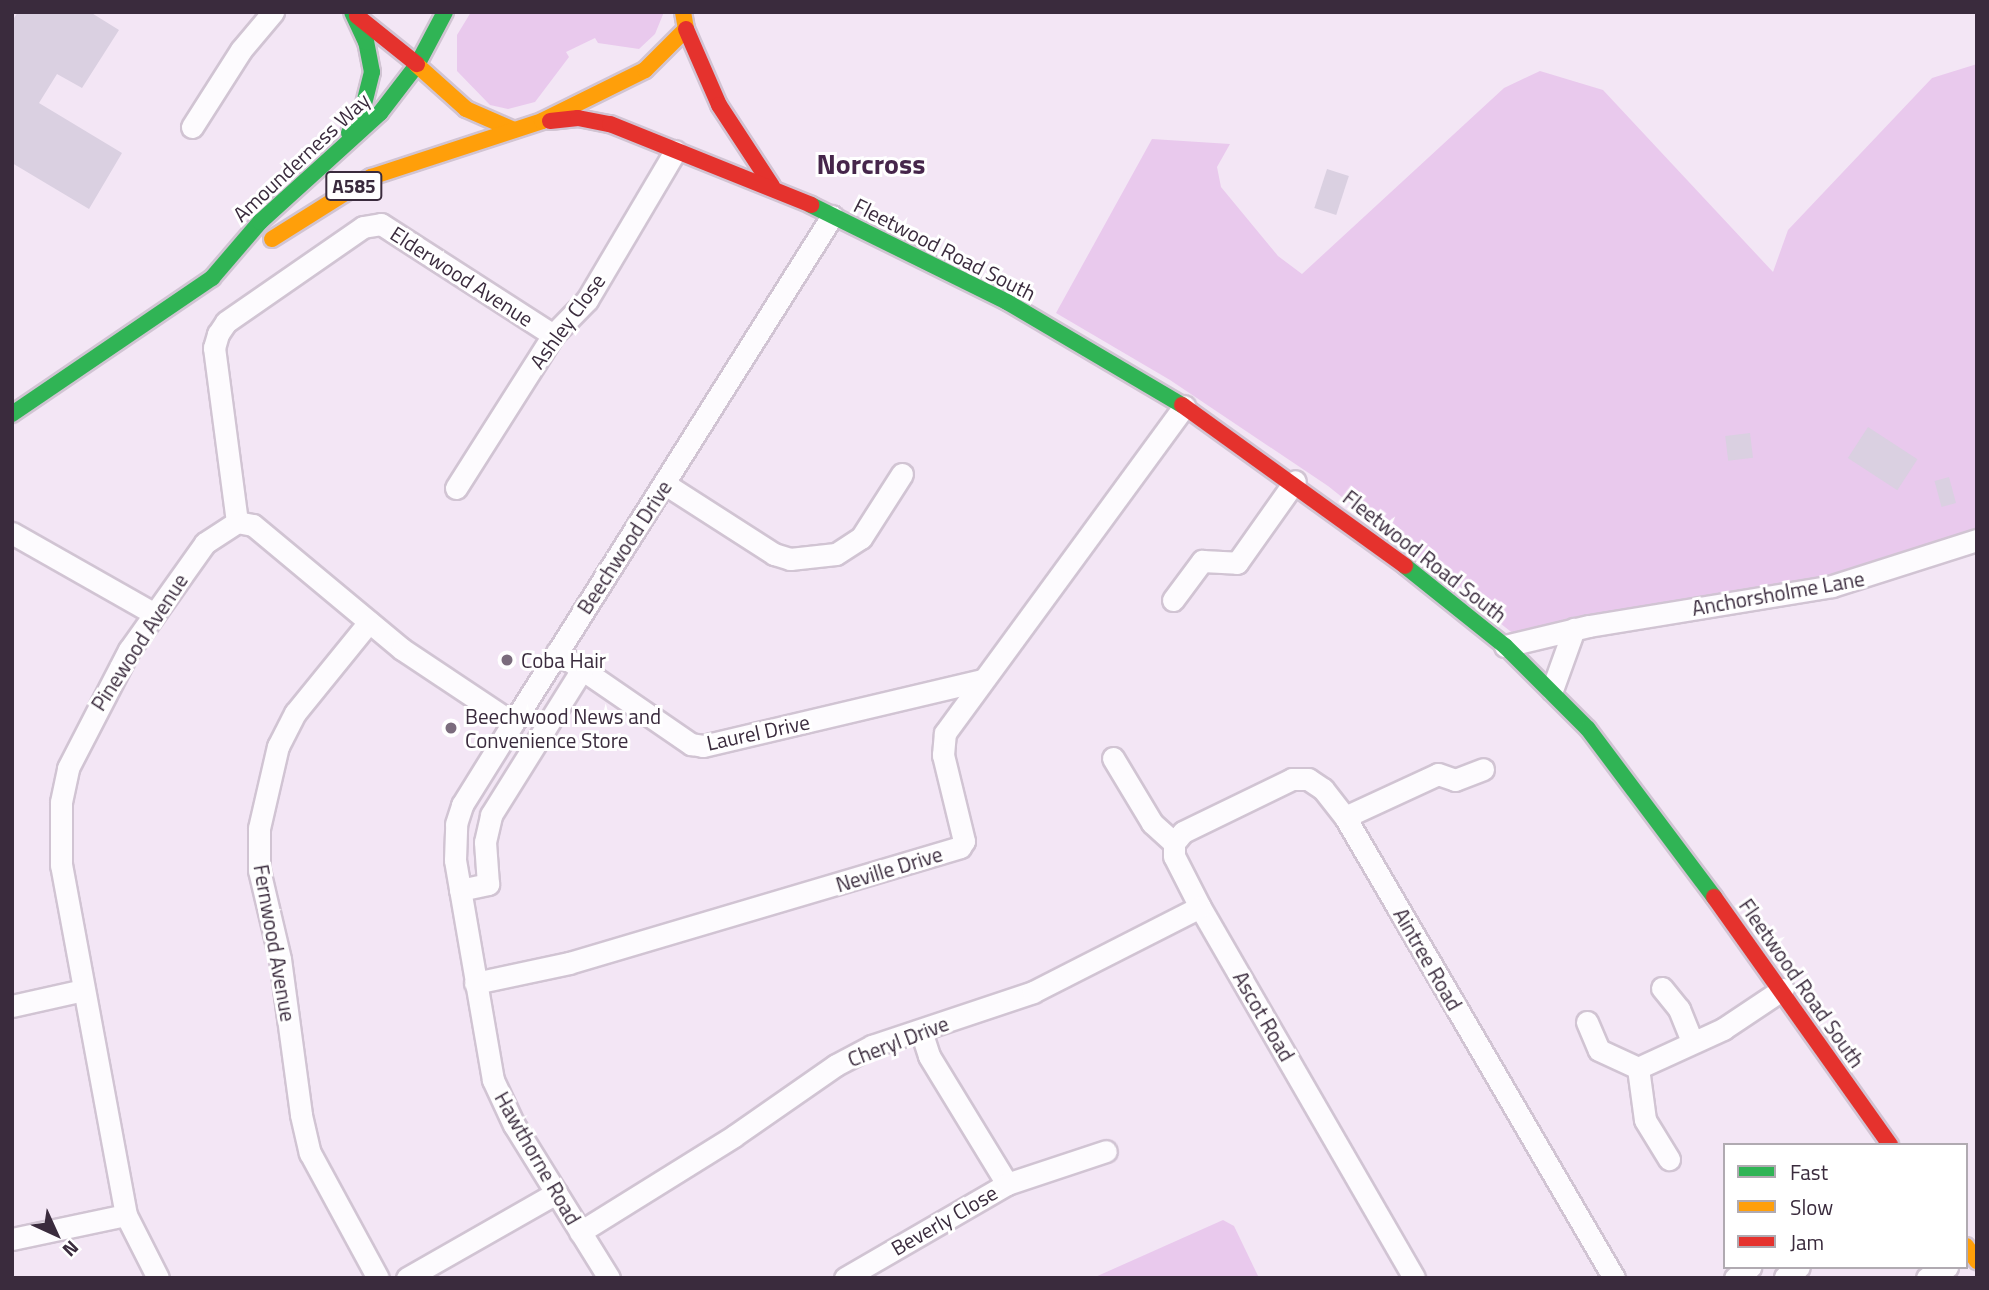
<!DOCTYPE html>
<html>
<head>
<meta charset="utf-8">
<style>
	body { margin:0 }
	#map { position:relative; width:1989px; height:1290px; overflow:hidden; background:#f3e6f5; font-family:"Titillium Web",sans-serif }
	div>[style] { position:absolute }
	[style*='--x'] { left:calc(var(--x)*1px); top:calc(var(--y)*1px); width:calc(var(--w)*1px); rotate:calc(var(--a)*1deg) }
	.green>* { inset:0; background:#e9c9ed }
	.building>* { inset:0; background:#dad0e1; transform-origin:0 0 }
	.roads { filter:drop-shadow(2px 0 #d1c4d3) drop-shadow(-2px 0 #d1c4d3) drop-shadow(0 2px #d1c4d3) drop-shadow(0 -2px #d1c4d3) }
	.street>* { height:21px; margin:-10.5px; padding:0 10.5px; transform-origin:10.5px; border-radius:10.5px; background:#fdfbfe }
	.fast>* { height:16px; margin:-8px; padding:0 8px; transform-origin:8px; border-radius:8px; background:#30b455 }
	.slow>* { height:16px; margin:-8px; padding:0 8px; transform-origin:8px; border-radius:8px; background:#ff9f0a }
	.jam>* { height:16px; margin:-8px; padding:0 8px; transform-origin:8px; border-radius:8px; background:#e5322d }
	.dots>* { width:19px; height:19px; translate:-50% -50%; box-sizing:border-box; border:4px solid #fff; border-radius:50% }
	span { translate:-50% -50%; white-space:nowrap; text-align:center; line-height:1.15; -webkit-text-stroke:6px #fff; paint-order:stroke }
	.shield-label span { padding:2px 5px; background:#fff; border:2px solid; border-radius:5px; -webkit-text-stroke-width:0 }
	.shield-label { font-size:19px; color:#3a2b3d; font-weight:700 }
	.street-label { font-size:21px; color:#3a2b3d }
	.poi-label { font-size:21px; color:#3a2b3d }
	.left { translate:0 -50%; text-align:left }
	.district-label { font-size:28px; color:#46264b; font-weight:700 }
	.frame { position:absolute; inset:0; border:14px solid #3a2b3d; pointer-events:none }
	.legend { position:absolute; left:1723px; top:1143px; width:245px; height:126px; box-sizing:border-box; background:#fff; border:2px solid #b0aab1; margin:0; padding:9px 12px; list-style:none; font-size:21px; color:#3a2b3d }
	.legend li { display:flex; align-items:center; gap:14px; height:35px }
	.legend b { width:35px; border:2px solid #b0aab1 }
	.north { position:absolute; left:21px; top:1199px; width:70px; height:70px; -webkit-text-stroke:5px #fff; paint-order:stroke; rotate:135deg; font-size:19px; font-weight:700; line-height:28px; text-align:center; color:#3a2b3d }
	.north::after { content:''; display:block; margin:auto; width:24px; height:32px; background:#3a2b3d; clip-path:polygon(50% 0,100% 100%,50% 72%,0 100%) }
</style>
</head>
<body>
<div id="map">
	<div class="green">
		<i style="clip-path:polygon(471px 12px,664px 12px,655px 34px,639px 49px,598px 43px,595px 38px,566px 52px,569px 57px,535px 102px,508px 109px,490px 105px,457px 71px,457px 35px)"></i>
		<i style="clip-path:polygon(1977px 64px,1977px 540px,1869px 577px,1520px 639px,1328px 486px,1170px 380px,1056px 313px,1152px 139px,1230px 144px,1217px 167px,1221px 187px,1278px 256px,1302px 274px,1504px 88px,1540px 71px,1603px 90px,1773px 272px,1788px 230px,1932px 78px)"></i>
		<i style="clip-path:polygon(1223px 1220px,1234px 1226px,1259px 1278px,1093px 1278px)"></i>
	</div>
	<div class="building">
		<i style="clip-path:polygon(18px 12px,90px 12px,119px 30px,82px 88px,57px 74px,39px 103px,122px 153px,89px 209px,12px 163px,12px 21px)"></i>
		<i style="left:1327px;top:169px;width:23px;height:41px;rotate:18deg"></i>
		<i style="left:1868px;top:427px;width:59px;height:37px;rotate:33deg"></i>
		<i style="left:1750px;top:433px;width:25px;height:25px;rotate:83deg"></i>
		<i style="left:1949px;top:477px;width:27px;height:15px;rotate:75deg"></i>
	</div>
	<div class="roads">
		<div class="street">
			<i style="--x:192;--y:127;--w:91;--a:-57.5"></i>
			<i style="--x:241;--y:50;--w:50;--a:-49.9"></i>
			<i style="--x:665;--y:484;--w:130;--a:32.7"></i>
			<i style="--x:774;--y:554;--w:17;--a:17"></i>
			<i style="--x:790;--y:559;--w:46;--a:-6.2"></i>
			<i style="--x:836;--y:554;--w:30;--a:-33"></i>
			<i style="--x:861;--y:538;--w:76;--a:-57.4"></i>
			<i style="--x:456;--y:488;--w:181;--a:-57.6"></i>
			<i style="--x:553;--y:335;--w:49;--a:-45.8"></i>
			<i style="--x:587;--y:300;--w:173;--a:-59.4"></i>
			<i style="--x:237;--y:522;--w:176;--a:-97.5"></i>
			<i style="--x:214;--y:348;--w:15;--a:-74"></i>
			<i style="--x:218;--y:334;--w:14;--a:-56"></i>
			<i style="--x:226;--y:322;--w:167;--a:-34.7"></i>
			<i style="--x:363;--y:227;--w:18;--a:-9"></i>
			<i style="--x:381;--y:224;--w:205;--a:32.8"></i>
			<i style="--x:12;--y:533;--w:162;--a:29.6"></i>
			<i style="--x:1173;--y:600;--w:49;--a:-53.4"></i>
			<i style="--x:1202;--y:561;--w:35;--a:3"></i>
			<i style="--x:1237;--y:563;--w:100;--a:-54.7"></i>
			<i style="--x:369;--y:622;--w:117;--a:129.1"></i>
			<i style="--x:295;--y:713;--w:37;--a:117"></i>
			<i style="--x:278;--y:746;--w:84;--a:103"></i>
			<i style="--x:259;--y:828;--w:42;--a:90"></i>
			<i style="--x:259;--y:870;--w:91;--a:76.7"></i>
			<i style="--x:280;--y:959;--w:157;--a:82.3"></i>
			<i style="--x:301;--y:1115;--w:39;--a:77"></i>
			<i style="--x:310;--y:1153;--w:142;--a:61.5"></i>
			<i style="--x:1505;--y:646;--w:86;--a:-13.4"></i>
			<i style="--x:1589;--y:626;--w:246;--a:-9.3"></i>
			<i style="--x:1832;--y:586;--w:152;--a:-17.6"></i>
			<i style="--x:557;--y:652;--w:163;--a:34.5"></i>
			<i style="--x:691;--y:744;--w:12;--a:9"></i>
			<i style="--x:703;--y:746;--w:287;--a:-13.3"></i>
			<i style="--x:1552;--y:690;--w:65;--a:-70.2"></i>
			<i style="--x:1113;--y:758;--w:76;--a:59"></i>
			<i style="--x:1152;--y:823;--w:30;--a:42"></i>
			<i style="--x:1174;--y:843;--w:13;--a:90"></i>
			<i style="--x:1174;--y:856;--w:57;--a:63"></i>
			<i style="--x:1200;--y:907;--w:428;--a:60"></i>
			<i style="--x:1345;--y:817;--w:102;--a:-24.8"></i>
			<i style="--x:1438;--y:774;--w:18;--a:19"></i>
			<i style="--x:1455;--y:780;--w:30;--a:-21"></i>
			<i style="--x:1174;--y:843;--w:14;--a:-51"></i>
			<i style="--x:1183;--y:832;--w:121;--a:-25.9"></i>
			<i style="--x:1292;--y:779;--w:16;--a:0"></i>
			<i style="--x:1308;--y:779;--w:18;--a:34"></i>
			<i style="--x:1323;--y:789;--w:36;--a:52"></i>
			<i style="--x:1345;--y:817;--w:534;--a:59.74"></i>
			<i style="--x:460;--y:890;--w:29;--a:-12"></i>
			<i style="--x:488;--y:884;--w:42;--a:-94.1"></i>
			<i style="--x:485;--y:842;--w:28;--a:-77"></i>
			<i style="--x:491;--y:815;--w:173;--a:-58"></i>
			<i style="--x:475;--y:983;--w:96;--a:-12"></i>
			<i style="--x:569;--y:963;--w:408;--a:-16.5"></i>
			<i style="--x:960;--y:847;--w:7;--a:-56"></i>
			<i style="--x:964;--y:841;--w:89;--a:-103.7"></i>
			<i style="--x:943;--y:755;--w:22;--a:-85"></i>
			<i style="--x:945;--y:733;--w:405;--a:-53.8"></i>
			<i style="--x:1662;--y:988;--w:27;--a:51"></i>
			<i style="--x:1679;--y:1009;--w:35;--a:68"></i>
			<i style="--x:12;--y:1006;--w:73;--a:-12.7"></i>
			<i style="--x:1587;--y:1022;--w:30;--a:67"></i>
			<i style="--x:1599;--y:1050;--w:43;--a:24.8"></i>
			<i style="--x:1638;--y:1068;--w:94;--a:-24.6"></i>
			<i style="--x:1723;--y:1029;--w:72;--a:-33.7"></i>
			<i style="--x:921;--y:1031;--w:26;--a:72"></i>
			<i style="--x:929;--y:1056;--w:150;--a:58.6"></i>
			<i style="--x:1638;--y:1068;--w:52;--a:82.3"></i>
			<i style="--x:1645;--y:1120;--w:46;--a:58.4"></i>
			<i style="--x:580;--y:1232;--w:181;--a:-31.9"></i>
			<i style="--x:734;--y:1136;--w:124;--a:-34.8"></i>
			<i style="--x:836;--y:1065;--w:41;--a:-27.8"></i>
			<i style="--x:872;--y:1046;--w:170;--a:-18.5"></i>
			<i style="--x:1033;--y:992;--w:187;--a:-27"></i>
			<i style="--x:12;--y:1239;--w:116;--a:-11.9"></i>
			<i style="--x:1785;--y:1277;--w:17;--a:-36"></i>
			<i style="--x:158;--y:1278;--w:71;--a:-116.9"></i>
			<i style="--x:126;--y:1215;--w:356;--a:-100.5"></i>
			<i style="--x:61;--y:865;--w:63;--a:-90"></i>
			<i style="--x:61;--y:802;--w:35;--a:-78"></i>
			<i style="--x:68;--y:768;--w:133;--a:-62.7"></i>
			<i style="--x:129;--y:650;--w:131;--a:-54.6"></i>
			<i style="--x:205;--y:543;--w:38;--a:-33"></i>
			<i style="--x:237;--y:522;--w:16;--a:11"></i>
			<i style="--x:253;--y:525;--w:194;--a:39.8"></i>
			<i style="--x:402;--y:649;--w:133;--a:33.7"></i>
			<i style="--x:407;--y:1278;--w:172;--a:-29.7"></i>
			<i style="--x:609;--y:1278;--w:180;--a:-121.8"></i>
			<i style="--x:514;--y:1125;--w:50;--a:-115"></i>
			<i style="--x:493;--y:1080;--w:223;--a:-99.8"></i>
			<i style="--x:455;--y:860;--w:36;--a:-88"></i>
			<i style="--x:456;--y:824;--w:20;--a:-72"></i>
			<i style="--x:462;--y:805;--w:97;--a:-58.1"></i>
			<i style="--x:513;--y:723;--w:599;--a:-57.82"></i>
			<i style="--x:845;--y:1278;--w:187;--a:-30.1"></i>
			<i style="--x:1007;--y:1184;--w:104;--a:-18.4"></i>
			<i style="--x:1735;--y:1278;--w:19;--a:-36"></i>
			<i style="--x:1927;--y:1278;--w:23;--a:-29"></i>
		</div>
		<div class="fast">
			<i style="--x:349;--y:133;--w:29;--a:-61"></i>
			<i style="--x:363;--y:108;--w:37;--a:-76"></i>
			<i style="--x:372;--y:72;--w:31;--a:-101"></i>
			<i style="--x:366;--y:42;--w:33;--a:-115"></i>
			<i style="--x:811;--y:205;--w:219;--a:26.3"></i>
			<i style="--x:1007;--y:302;--w:203;--a:30.5"></i>
			<i style="--x:12;--y:414;--w:242;--a:-34.2"></i>
			<i style="--x:212;--y:278;--w:74;--a:-49.4"></i>
			<i style="--x:260;--y:222;--w:162;--a:-42.2"></i>
			<i style="--x:380;--y:113;--w:61;--a:-52.4"></i>
			<i style="--x:417;--y:65;--w:60;--a:-62.2"></i>
			<i style="--x:1405;--y:566;--w:128;--a:38.7"></i>
			<i style="--x:1505;--y:646;--w:117;--a:45"></i>
			<i style="--x:1588;--y:729;--w:210;--a:53.1"></i>
		</div>
		<div class="slow">
			<i style="--x:417;--y:65;--w:66;--a:41.9"></i>
			<i style="--x:466;--y:109;--w:52;--a:23.6"></i>
			<i style="--x:272;--y:239;--w:117;--a:-32.1"></i>
			<i style="--x:371;--y:177;--w:180;--a:-18.1"></i>
			<i style="--x:542;--y:121;--w:115;--a:-26.3"></i>
			<i style="--x:645;--y:70;--w:58;--a:-45"></i>
			<i style="--x:686;--y:29;--w:17;--a:-100"></i>
			<i style="--x:1966;--y:1246;--w:19;--a:54"></i>
		</div>
		<div class="jam">
			<i style="--x:357;--y:16;--w:77;--a:38.7"></i>
			<i style="--x:686;--y:29;--w:83;--a:66.5"></i>
			<i style="--x:719;--y:105;--w:97;--a:56.8"></i>
			<i style="--x:550;--y:121;--w:28;--a:-6"></i>
			<i style="--x:578;--y:118;--w:33;--a:11"></i>
			<i style="--x:610;--y:124;--w:217;--a:21.9"></i>
			<i style="--x:1182;--y:405;--w:275;--a:35.8"></i>
			<i style="--x:1714;--y:897;--w:304;--a:54.6"></i>
		</div>
	</div>
	<div class="dots">
		<i style="left:507px;top:660px;background:#7b6c7d"></i>
		<i style="left:451px;top:728px;background:#7b6c7d"></i>
	</div>
	<div class="shield-label">
		<span style="left:354px;top:186px">A585</span>
	</div>
	<div class="street-label">
		<span style="left:301px;top:157px;rotate:-43deg">Amounderness Way</span>
		<span style="left:945px;top:249px;rotate:27deg">Fleetwood Road South</span>
		<span style="left:462px;top:276px;rotate:33deg">Elderwood Avenue</span>
		<span style="left:567px;top:321px;rotate:-54deg">Ashley Close</span>
		<span style="left:624px;top:547px;rotate:-57deg">Beechwood Drive</span>
		<span style="left:1425px;top:556px;rotate:38deg">Fleetwood Road South</span>
		<span style="left:1778px;top:593px;rotate:-10deg">Anchorsholme Lane</span>
		<span style="left:139px;top:642px;rotate:-57deg">Pinewood Avenue</span>
		<span style="left:758px;top:732px;rotate:-12deg">Laurel Drive</span>
		<span style="left:889px;top:869px;rotate:-17deg">Neville Drive</span>
		<span style="left:275px;top:943px;rotate:80deg">Fernwood Avenue</span>
		<span style="left:1428px;top:959px;rotate:60deg">Aintree Road</span>
		<span style="left:1802px;top:983px;rotate:55deg">Fleetwood Road South</span>
		<span style="left:1264px;top:1016px;rotate:60deg">Ascot Road</span>
		<span style="left:898px;top:1041px;rotate:-21deg">Cheryl Drive</span>
		<span style="left:538px;top:1158px;rotate:60deg">Hawthorne Road</span>
		<span style="left:944px;top:1220px;rotate:-30deg">Beverly Close</span>
	</div>
	<div class="poi-label">
		<span class="left" style="left:521px;top:660px">Coba Hair</span>
		<span class="left" style="left:465px;top:728px">Beechwood News and<br>Convenience Store</span>
	</div>
	<div class="district-label">
		<span style="left:871px;top:164px">Norcross</span>
	</div>
	<div class="frame"></div>
	<ul class="legend">
	<li><b style="height:9px;background:#30b455"></b>Fast</li>
	<li><b style="height:9px;background:#ff9f0a"></b>Slow</li>
	<li><b style="height:9px;background:#e5322d"></b>Jam</li>
	</ul>
	<div class="north">N</div>
</div>
</body>
</html>
